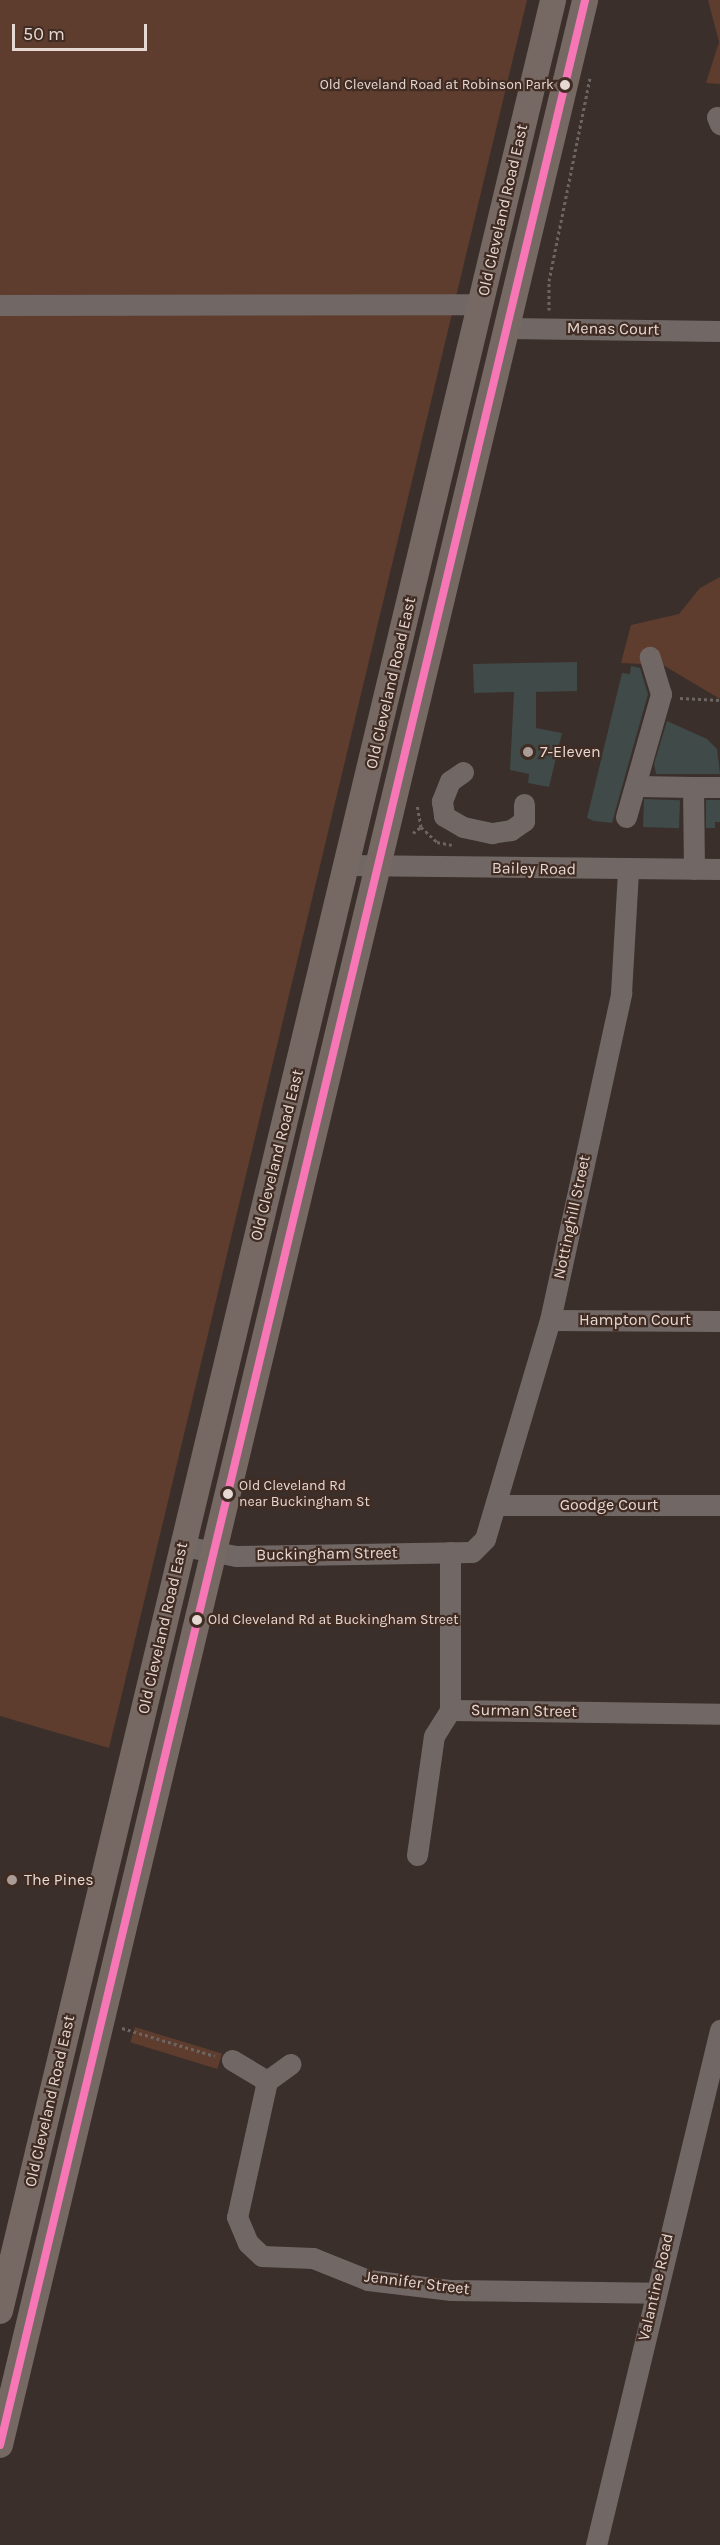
<!DOCTYPE html>
<html>
<head>
<meta charset="utf-8">
<style>
	body { margin:0 }
	#map { position:relative; width:720px; height:2545px; overflow:hidden; background:#3a2f2a; font-family:Karla,sans-serif }
	div>[style] { position:absolute }
	[style*='--x'] { left:calc(var(--x)*1px); top:calc(var(--y)*1px); width:calc(var(--w)*1px); rotate:calc(var(--a)*1deg) }
	.green>* { inset:0; background:#5e3d2f; transform-origin:0 0 }
	.building>* { inset:0; background:#404a48; transform-origin:0 0 }
	.path>* { height:3px; margin-top:-1.5px; transform-origin:0; background:repeating-linear-gradient(90deg,#6d6561 0 3px,transparent 0 6px) }
	.minor>* { height:21px; margin:-10.5px; padding:0 10.5px; transform-origin:10.5px; border-radius:10.5px; background:#716865 }
	.major>* { height:26px; margin:-13px; padding:0 13px; transform-origin:13px; border-radius:13px; background:#766963 }
	.bus-1>* { height:8px; margin:-4px; padding:0 4px; transform-origin:4px; border-radius:4px; background:#f676b6 }
	.dots>* { width:16px; height:16px; translate:-50% -50%; box-sizing:border-box; border:3px solid #412c23; border-radius:50% }
	span { translate:-50% -50%; white-space:nowrap; text-align:center; line-height:1.15; -webkit-text-stroke:4.5px #412c23; paint-order:stroke }
	.bus-label { font-size:14px; color:#e6d8d2 }
	.right { translate:-100% -50%; text-align:right }
	.left { translate:0 -50%; text-align:left }
	.street-label { font-size:16px; color:#e6d8d2 }
	.poi-label { font-size:16px; color:#e6d8d2 }
	.scale { position:absolute; left:12px; top:24px; width:135px; height:27px; box-sizing:border-box; border:3px solid #e6d8d2; border-top:0; padding-left:8px; font-size:18px; line-height:21px; white-space:nowrap; color:#e6d8d2; -webkit-text-stroke:4px #412c23; paint-order:stroke }
</style>
</head>
<body>
<div id="map">
	<div class="green">
		<i style="clip-path:polygon(0 0,527px 0,109px 1748px,0 1716px)"></i>
		<i style="clip-path:polygon(708px 0,720px 0,720px 84px,706px 83px,719px 42px)"></i>
		<i style="clip-path:polygon(720px 577px,720px 699px,663px 665px,621px 663px,631px 625px,679px 614px,700px 588px)"></i>
		<i style="left:135px;top:2027px;width:91px;height:16px;rotate:17deg"></i>
	</div>
	<div class="building">
		<i style="clip-path:polygon(577px 662px,577px 691px,536px 692px,536px 728px,562px 733px,549px 787px,528px 783px,529px 774px,510px 770px,514px 692px,474px 693px,473px 664px)"></i>
		<i style="clip-path:polygon(631px 666px,640px 668px,648px 694px,612px 823px,594px 821px,587px 818px,622px 673px,630px 674px)"></i>
		<i style="clip-path:polygon(667px 721px,707px 739px,717px 749px,720px 774px,656px 774px,654px 764px)"></i>
		<i style="left:644px;top:799px;width:36px;height:28px;rotate:2deg"></i>
		<i style="clip-path:polygon(706px 800px,720px 800px,720px 822px,715px 822px,715px 828px,706px 828px)"></i>
	</div>
	<div class="path">
		<i style="--x:549;--y:310;--w:29;--a:-90"></i>
		<i style="--x:549;--y:281;--w:207;--a:-78.6"></i>
		<i style="--x:680;--y:698;--w:40;--a:2.9"></i>
		<i style="--x:421;--y:827;--w:22;--a:43"></i>
		<i style="--x:437;--y:842;--w:15;--a:11"></i>
		<i style="--x:413;--y:833;--w:10;--a:-37"></i>
		<i style="--x:421;--y:827;--w:23;--a:-100"></i>
		<i style="--x:122;--y:2028;--w:97;--a:16.8"></i>
	</div>
	<div class="minor">
		<i style="--x:717;--y:117;--w:8;--a:67"></i>
		<i style="--x:0;--y:305;--w:480;--a:-0.1"></i>
		<i style="--x:506;--y:328;--w:214;--a:0.8"></i>
		<i style="--x:463;--y:772;--w:16;--a:145"></i>
		<i style="--x:450;--y:781;--w:22;--a:112"></i>
		<i style="--x:442;--y:801;--w:15;--a:82"></i>
		<i style="--x:444;--y:816;--w:22;--a:30"></i>
		<i style="--x:463;--y:827;--w:30;--a:12"></i>
		<i style="--x:492;--y:833;--w:19;--a:-9"></i>
		<i style="--x:511;--y:830;--w:16;--a:-35"></i>
		<i style="--x:524;--y:821;--w:17;--a:-90"></i>
		<i style="--x:637;--y:786;--w:56;--a:1"></i>
		<i style="--x:626;--y:817;--w:128;--a:-74.1"></i>
		<i style="--x:661;--y:694;--w:39;--a:-107"></i>
		<i style="--x:347;--y:865;--w:373;--a:0.6"></i>
		<i style="--x:694;--y:869;--w:82;--a:-90.7"></i>
		<i style="--x:693;--y:787;--w:27;--a:0"></i>
		<i style="--x:550;--y:1320;--w:170;--a:0.3"></i>
		<i style="--x:497;--y:1505;--w:223;--a:0"></i>
		<i style="--x:183;--y:1546;--w:54;--a:10.7"></i>
		<i style="--x:236;--y:1556;--w:236;--a:-1"></i>
		<i style="--x:472;--y:1552;--w:18;--a:-45"></i>
		<i style="--x:485;--y:1539;--w:228;--a:-73.5"></i>
		<i style="--x:550;--y:1320;--w:335;--a:-77.7"></i>
		<i style="--x:621;--y:993;--w:123;--a:-86.7"></i>
		<i style="--x:450;--y:1552;--w:158;--a:90"></i>
		<i style="--x:450;--y:1710;--w:270;--a:0.8"></i>
		<i style="--x:417;--y:1855;--w:120;--a:-81.9"></i>
		<i style="--x:434;--y:1736;--w:31;--a:-58"></i>
		<i style="--x:232;--y:2060;--w:41;--a:31"></i>
		<i style="--x:267;--y:2081;--w:29;--a:-36"></i>
		<i style="--x:267;--y:2081;--w:139;--a:102.4"></i>
		<i style="--x:237;--y:2217;--w:28;--a:67"></i>
		<i style="--x:248;--y:2243;--w:19;--a:43"></i>
		<i style="--x:262;--y:2256;--w:51;--a:2.2"></i>
		<i style="--x:313;--y:2258;--w:59;--a:21.8"></i>
		<i style="--x:368;--y:2280;--w:84;--a:6.9"></i>
		<i style="--x:451;--y:2290;--w:204;--a:0.8"></i>
		<i style="--x:596;--y:2545;--w:530;--a:-76.46"></i>
	</div>
	<div class="major">
		<i style="--x:0;--y:2311;--w:2376;--a:-76.54"></i>
		<i style="--x:0;--y:2445;--w:2514;--a:-76.54"></i>
	</div>
	<div class="bus-1">
		<i style="--x:0;--y:2445;--w:2514;--a:-76.54"></i>
	</div>
	<div class="dots">
		<i style="left:565px;top:85px;background:#e6d8d2"></i>
		<i style="left:528px;top:752px;background:#aa9d97"></i>
		<i style="left:228px;top:1494px;background:#e6d8d2"></i>
		<i style="left:197px;top:1620px;background:#e6d8d2"></i>
		<i style="left:12px;top:1880px;background:#aa9d97"></i>
	</div>
	<div class="bus-label">
		<span class="right" style="left:554px;top:85px">Old Cleveland Road at Robinson Park</span>
		<span class="left" style="left:239px;top:1494px">Old Cleveland Rd<br>near Buckingham St</span>
		<span class="left" style="left:208px;top:1620px">Old Cleveland Rd at Buckingham Street</span>
	</div>
	<div class="street-label">
		<span style="left:503px;top:210px;rotate:-77deg">Old Cleveland Road East</span>
		<span style="left:613px;top:329px;rotate:1deg">Menas Court</span>
		<span style="left:391px;top:683px;rotate:-77deg">Old Cleveland Road East</span>
		<span style="left:534px;top:869px;rotate:1deg">Bailey Road</span>
		<span style="left:277px;top:1155px;rotate:-76deg">Old Cleveland Road East</span>
		<span style="left:572px;top:1217px;rotate:-78deg">Nottinghill Street</span>
		<span style="left:635px;top:1320px">Hampton Court</span>
		<span style="left:609px;top:1505px">Goodge Court</span>
		<span style="left:327px;top:1554px;rotate:-1deg">Buckingham Street</span>
		<span style="left:163px;top:1628px;rotate:-77deg">Old Cleveland Road East</span>
		<span style="left:524px;top:1711px;rotate:1deg">Surman Street</span>
		<span style="left:50px;top:2101px;rotate:-77deg">Old Cleveland Road East</span>
		<span style="left:417px;top:2283px;rotate:7deg">Jennifer Street</span>
		<span style="left:656px;top:2287px;rotate:-77deg">Valantine Road</span>
	</div>
	<div class="poi-label">
		<span class="left" style="left:540px;top:752px">7-Eleven</span>
		<span class="left" style="left:24px;top:1880px">The Pines</span>
	</div>
	<div class="scale">50 m</div>
</div>
</body>
</html>
